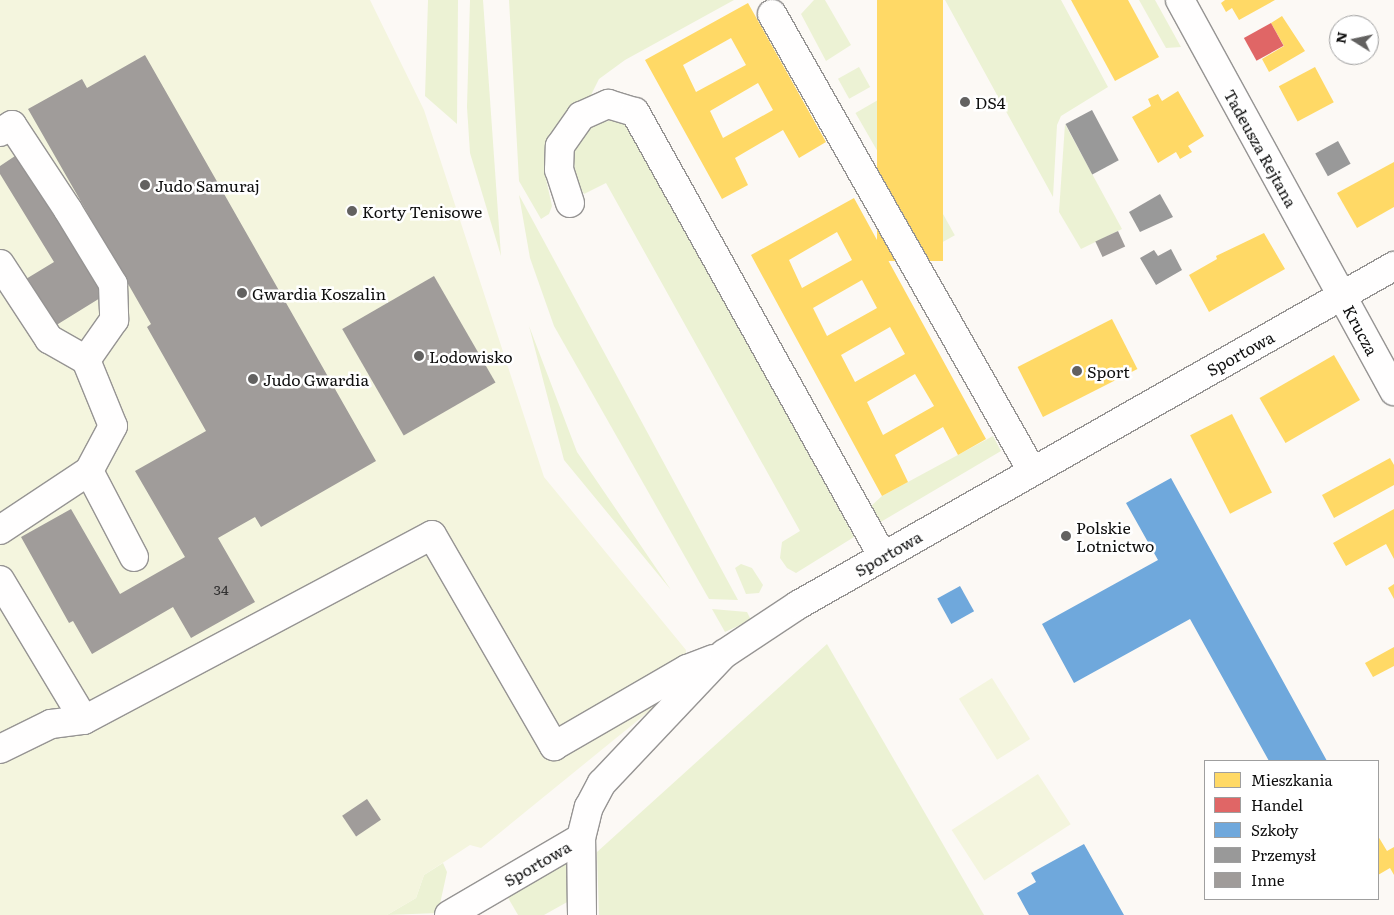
<!DOCTYPE html>
<html>
<head>
<meta charset="utf-8">
<style>
	body { margin:0 }
	#map { position:relative; width:1394px; height:915px; overflow:hidden; background:#fcf9f5; font-family:Literata,serif }
	div>[style] { position:absolute }
	[style*='--x'] { left:calc(var(--x)*1px); top:calc(var(--y)*1px); width:calc(var(--w)*1px); rotate:calc(var(--a)*1deg) }
	.green>* { inset:0; background:#ecf2d4; transform-origin:0 0 }
	.pitch>* { inset:0; background:#f4f5de; transform-origin:0 0 }
	.homes>* { inset:0; background:#ffd966; transform-origin:0 0 }
	.shops>* { inset:0; background:#e06666; transform-origin:0 0 }
	.schools>* { inset:0; background:#6fa8dc; transform-origin:0 0 }
	.industry>* { inset:0; background:#999; transform-origin:0 0 }
	.building>* { inset:0; background:#a09c9a; transform-origin:0 0 }
	.roads { filter:drop-shadow(1px 0 #969493) drop-shadow(-1px 0 #969493) drop-shadow(0 1px #969493) drop-shadow(0 -1px #969493) }
	.minor>* { height:28px; margin:-14px; padding:0 14px; transform-origin:14px; border-radius:14px; background:#fffefe }
	.dots>* { width:14px; height:14px; translate:-50% -50%; box-sizing:border-box; border:2px solid #fff; border-radius:50% }
	span { translate:-50% -50%; white-space:nowrap; text-align:center; line-height:1.15; -webkit-text-stroke:5px #fff; paint-order:stroke }
	.number-label { font-size:14px; color:#333232 }
	.number-label span { -webkit-text-stroke-width:0 }
	.poi-label { font-size:16px; color:#0f0f0f }
	.left { translate:0 -50%; text-align:left }
	.street-label { font-size:16px; color:#0f0f0f }
	.legend { position:absolute; left:1204px; top:760px; width:175px; height:140px; box-sizing:border-box; background:#fff; border:1px solid #9f9f9f; margin:0; padding:6px 9px; list-style:none; font-size:15px; color:#0f0f0f }
	.legend li { display:flex; align-items:center; gap:10px; height:25px }
	.legend b { width:25px; border:1px solid #9f9f9f }
	.north { position:absolute; left:1329px; top:15px; width:50px; height:50px; box-sizing:border-box; background:#fff; border:1px solid #9f9f9f; border-radius:50%; rotate:280deg; font-size:14px; font-weight:700; line-height:20px; text-align:center; color:#0f0f0f }
	.north::after { content:''; display:block; margin:auto; width:18px; height:22px; background:#626160; clip-path:polygon(50% 0,100% 100%,50% 72%,0 100%) }
</style>
</head>
<body>
<div id="map">
	<div class="green">
		<i style="clip-path:polygon(428px 0,458px 0,457px 124px,425px 96px)"></i>
		<i style="clip-path:polygon(470px 0,483px 0,501px 256px,470px 153px,467px 107px)"></i>
		<i style="clip-path:polygon(509px 0,734px 0,625px 60px,599px 79px,590px 97px,571px 110px,551px 134px,545px 150px,544px 170px,552px 206px,549px 214px,541px 219px,519px 181px)"></i>
		<i style="clip-path:polygon(814px 0,825px 0,851px 45px,826px 61px,801px 14px)"></i>
		<i style="clip-path:polygon(945px 0,1061px 0,1108px 87px,1061px 116px,1057px 125px,1053px 197px)"></i>
		<i style="clip-path:polygon(1139px 0,1155px 0,1181px 47px,1166px 48px)"></i>
		<i style="left:859px;top:67px;width:23px;height:24px;rotate:61deg"></i>
		<i style="left:878px;top:100px;width:92px;height:26px;rotate:60deg"></i>
		<i style="clip-path:polygon(613px 120px,625px 121px,854px 537px,796px 573px,787px 568px,780px 558px,782px 542px,800px 531px,606px 183px,584px 194px,576px 180px,573px 155px,583px 135px,595px 124px)"></i>
		<i style="clip-path:polygon(1065px 124px,1122px 229px,1081px 249px,1059px 212px)"></i>
		<i style="clip-path:polygon(519px 195px,738px 600px,709px 599px,554px 326px,530px 258px)"></i>
		<i style="left:933px;top:196px;width:45px;height:26px;rotate:61deg"></i>
		<i style="clip-path:polygon(529px 326px,577px 452px,671px 590px,564px 460px)"></i>
		<i style="clip-path:polygon(993px 436px,1001px 451px,879px 523px,870px 507px,882px 496px)"></i>
		<i style="clip-path:polygon(741px 564px,752px 568px,763px 585px,759px 593px,746px 594px,735px 568px)"></i>
		<i style="clip-path:polygon(712px 609px,747px 612px,751px 620px,725px 632px)"></i>
		<i style="clip-path:polygon(827px 644px,984px 915px,599px 915px,597px 852px)"></i>
		<i style="clip-path:polygon(569px 857px,569px 901px,544px 915px,518px 915px,507px 896px)"></i>
		<i style="clip-path:polygon(443px 863px,447px 872px,438px 913px,387px 915px,416px 898px,424px 875px)"></i>
	</div>
	<div class="pitch">
		<i style="clip-path:polygon(0 0,370px 0,424px 110px,544px 477px,686px 650px,685px 682px,481px 848px,470px 845px,424px 875px,416px 898px,387px 915px,0 915px)"></i>
		<i style="left:992px;top:678px;width:72px;height:39px;rotate:58deg"></i>
		<i style="left:1038px;top:774px;width:60px;height:103px;rotate:57deg"></i>
	</div>
	<div class="homes">
		<i style="left:877px;top:0;width:66px;height:261px"></i>
		<i style="clip-path:polygon(1071px 0,1128px 0,1159px 57px,1115px 81px)"></i>
		<i style="clip-path:polygon(1225px 0,1275px 0,1239px 20px,1232px 8px,1226px 12px,1221px 3px)"></i>
		<i style="clip-path:polygon(evenodd,748px 3px,826px 142px,799px 158px,783px 130px,735px 158px,748px 185px,722px 199px,645px 60px,748px 3px,731px 38px,746px 65px,696px 92px,683px 65px,731px 38px,748px 3px,758px 83px,773px 110px,723px 138px,710px 111px,758px 83px)"></i>
		<i style="clip-path:polygon(1282px 16px,1305px 51px,1269px 72px,1262px 59px,1284px 46px,1271px 23px)"></i>
		<i style="left:1315px;top:67px;width:40px;height:41px;rotate:62deg"></i>
		<i style="clip-path:polygon(1178px 91px,1204px 136px,1188px 146px,1192px 152px,1180px 159px,1176px 152px,1158px 163px,1132px 117px,1151px 106px,1148px 99px,1158px 94px,1162px 101px)"></i>
		<i style="clip-path:polygon(1394px 162px,1394px 207px,1357px 228px,1337px 193px)"></i>
		<i style="clip-path:polygon(evenodd,854px 198px,986px 439px,958px 455px,943px 427px,895px 455px,908px 482px,882px 496px,751px 255px,854px 198px,837px 232px,852px 260px,802px 288px,789px 260px,837px 232px,854px 198px,862px 280px,877px 308px,827px 336px,813px 308px,862px 280px,854px 198px,890px 327px,905px 354px,855px 382px,841px 355px,890px 327px,854px 198px,915px 374px,934px 406px,883px 435px,867px 402px,915px 374px)"></i>
		<i style="clip-path:polygon(1264px 233px,1285px 269px,1209px 312px,1189px 275px,1217px 259px,1216px 256px)"></i>
		<i style="left:1112px;top:319px;width:56px;height:106px;rotate:63deg"></i>
		<i style="left:1334px;top:355px;width:52px;height:86px;rotate:60deg"></i>
		<i style="left:1232px;top:414px;width:88px;height:47px;rotate:63deg"></i>
		<i style="clip-path:polygon(1390px 458px,1394px 465px,1394px 485px,1334px 518px,1322px 495px)"></i>
		<i style="clip-path:polygon(1394px 509px,1394px 559px,1386px 544px,1346px 566px,1333px 543px)"></i>
		<i style="clip-path:polygon(1394px 584px,1394px 599px,1388px 588px)"></i>
		<i style="clip-path:polygon(1394px 647px,1394px 666px,1373px 677px,1365px 663px)"></i>
		<i style="clip-path:polygon(1378px 836px,1387px 851px,1394px 847px,1394px 875px,1390px 868px,1378px 875px)"></i>
	</div>
	<div class="shops">
		<i style="left:1271px;top:23px;width:26px;height:31px;rotate:61deg"></i>
	</div>
	<div class="schools">
		<i style="clip-path:polygon(1171px 478px,1327px 761px,1269px 761px,1190px 619px,1074px 683px,1042px 624px,1158px 560px,1126px 503px)"></i>
		<i style="left:960px;top:586px;width:29px;height:26px;rotate:61deg"></i>
		<i style="clip-path:polygon(1084px 844px,1124px 915px,1029px 915px,1017px 893px,1036px 882px,1031px 873px)"></i>
	</div>
	<div class="industry">
		<i style="left:1092px;top:110px;width:57px;height:30px;rotate:62deg"></i>
		<i style="left:1338px;top:141px;width:26px;height:26px;rotate:61deg"></i>
		<i style="clip-path:polygon(1160px 194px,1173px 217px,1140px 232px,1129px 212px)"></i>
		<i style="clip-path:polygon(1171px 249px,1182px 270px,1156px 285px,1140px 258px,1154px 250px,1158px 256px)"></i>
	</div>
	<div class="building">
		<i style="clip-path:polygon(145px 55px,376px 461px,261px 527px,255px 517px,218px 538px,255px 602px,191px 638px,173px 607px,92px 654px,73px 621px,69px 623px,21px 537px,71px 509px,120px 594px,185px 557px,135px 471px,206px 431px,147px 327px,151px 324px,28px 109px,82px 79px,87px 88px)"></i>
		<i style="clip-path:polygon(18px 154px,105px 295px,50px 329px,21px 282px,54px 262px,0 174px,0 166px)"></i>
		<i style="left:1118px;top:231px;width:17px;height:25px;rotate:65deg"></i>
		<i style="left:434px;top:276px;width:123px;height:106px;rotate:60deg"></i>
		<i style="left:367px;top:799px;width:25px;height:30px;rotate:56deg"></i>
	</div>
	<div class="roads">
		<div class="minor">
			<i style="--x:1180;--y:0;--w:446;--a:61.3"></i>
			<i style="--x:772;--y:14;--w:526;--a:60.36"></i>
			<i style="--x:0;--y:132;--w:14;--a:-30"></i>
			<i style="--x:12;--y:125;--w:102;--a:56.6"></i>
			<i style="--x:68;--y:210;--w:87;--a:58.7"></i>
			<i style="--x:113;--y:284;--w:36;--a:88"></i>
			<i style="--x:114;--y:320;--w:49;--a:125"></i>
			<i style="--x:86;--y:360;--w:71;--a:67.8"></i>
			<i style="--x:113;--y:426;--w:51;--a:118.1"></i>
			<i style="--x:89;--y:471;--w:107;--a:146.5"></i>
			<i style="--x:570;--y:203;--w:35;--a:-108"></i>
			<i style="--x:559;--y:170;--w:24;--a:-88"></i>
			<i style="--x:560;--y:146;--w:37;--a:-55"></i>
			<i style="--x:581;--y:116;--w:30;--a:-24"></i>
			<i style="--x:608;--y:104;--w:28;--a:17"></i>
			<i style="--x:635;--y:112;--w:509;--a:60.87"></i>
			<i style="--x:0;--y:264;--w:90;--a:56.8"></i>
			<i style="--x:49;--y:339;--w:43;--a:29.6"></i>
			<i style="--x:89;--y:471;--w:97;--a:62.4"></i>
			<i style="--x:0;--y:580;--w:163;--a:59"></i>
			<i style="--x:0;--y:749;--w:57;--a:-26.1"></i>
			<i style="--x:51;--y:724;--w:33;--a:-7"></i>
			<i style="--x:84;--y:720;--w:394;--a:-28"></i>
			<i style="--x:432;--y:535;--w:244;--a:60"></i>
			<i style="--x:554;--y:746;--w:154;--a:-30.1"></i>
			<i style="--x:687;--y:669;--w:28;--a:-21"></i>
			<i style="--x:449;--y:915;--w:153;--a:-30.3"></i>
			<i style="--x:582;--y:915;--w:77;--a:-90.7"></i>
			<i style="--x:581;--y:838;--w:32;--a:-76"></i>
			<i style="--x:589;--y:807;--w:27;--a:-62"></i>
			<i style="--x:602;--y:783;--w:178;--a:-46.6"></i>
			<i style="--x:724;--y:654;--w:89;--a:-33.5"></i>
			<i style="--x:798;--y:605;--w:686;--a:-29.63"></i>
		</div>
	</div>
	<div class="dots">
		<i style="left:965px;top:102px;background:#626160"></i>
		<i style="left:145px;top:185px;background:#626160"></i>
		<i style="left:352px;top:211px;background:#626160"></i>
		<i style="left:242px;top:293px;background:#626160"></i>
		<i style="left:419px;top:356px;background:#626160"></i>
		<i style="left:1077px;top:371px;background:#626160"></i>
		<i style="left:253px;top:379px;background:#626160"></i>
		<i style="left:1066px;top:536px;background:#626160"></i>
	</div>
	<div class="number-label">
		<span style="left:221px;top:589px">34</span>
	</div>
	<div class="poi-label">
		<span class="left" style="left:975px;top:102px">DS4</span>
		<span class="left" style="left:155px;top:185px">Judo Samuraj</span>
		<span class="left" style="left:362px;top:211px">Korty Tenisowe</span>
		<span class="left" style="left:252px;top:293px">Gwardia Koszalin</span>
		<span class="left" style="left:429px;top:356px">Lodowisko</span>
		<span class="left" style="left:1087px;top:371px">Sport</span>
		<span class="left" style="left:263px;top:379px">Judo Gwardia</span>
		<span class="left" style="left:1076px;top:536px">Polskie<br>Lotnictwo</span>
	</div>
	<div class="street-label">
		<span style="left:1261px;top:148px;rotate:61deg">Tadeusza Rejtana</span>
		<span style="left:1361px;top:330px;rotate:62deg">Krucza</span>
		<span style="left:1240px;top:353px;rotate:-29deg">Sportowa</span>
		<span style="left:888px;top:553px;rotate:-30deg">Sportowa</span>
		<span style="left:537px;top:863px;rotate:-30deg">Sportowa</span>
	</div>
	<ul class="legend">
	<li><b style="height:14px;background:#ffd966"></b>Mieszkania</li>
	<li><b style="height:14px;background:#e06666"></b>Handel</li>
	<li><b style="height:14px;background:#6fa8dc"></b>Szkoły</li>
	<li><b style="height:14px;background:#999"></b>Przemysł</li>
	<li><b style="height:14px;background:#a09c9a"></b>Inne</li>
	</ul>
	<div class="north">N</div>
</div>
</body>
</html>
